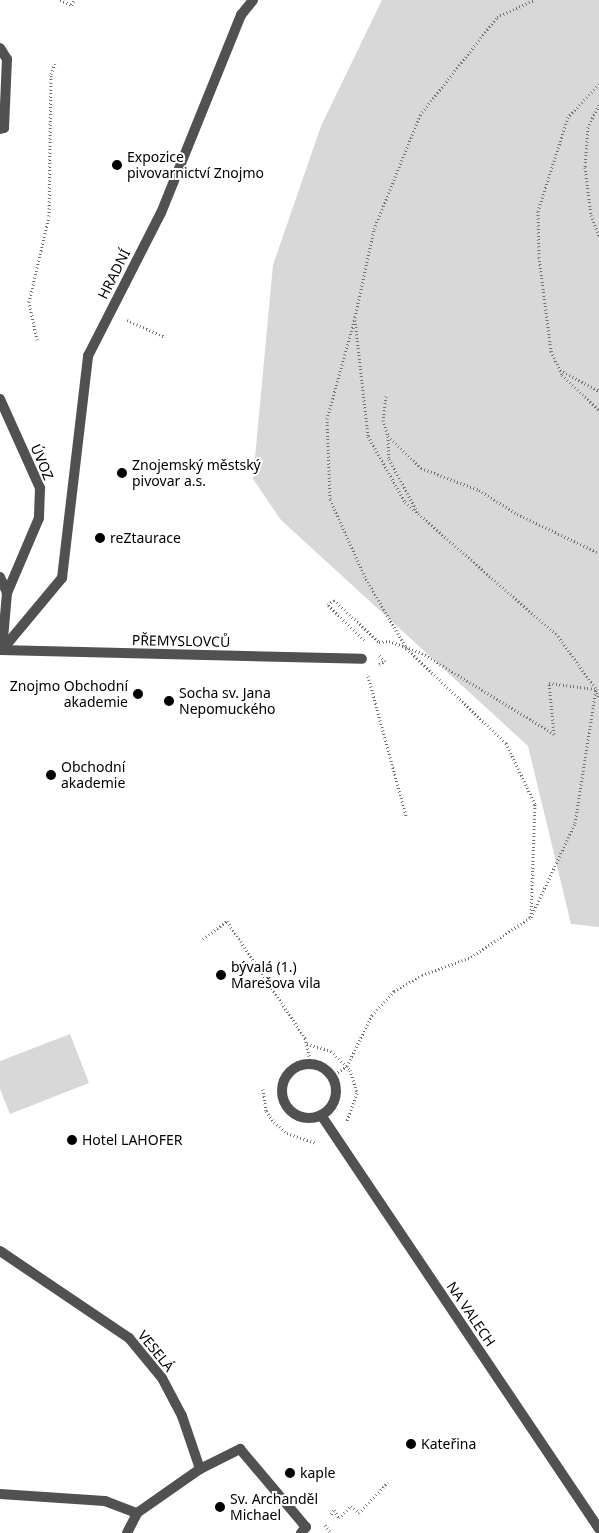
<!DOCTYPE html>
<html>
<head>
<meta charset="utf-8">
<style>
	body { margin:0 }
	#map { position:relative; width:599px; height:1533px; overflow:hidden; background:#fff; font-family:"Noto Sans",sans-serif }
	div>[style] { position:absolute }
	[style*='--x'] { left:calc(var(--x)*1px); top:calc(var(--y)*1px); width:calc(var(--w)*1px); rotate:calc(var(--a)*1deg) }
	.green>* { inset:0; background:#d8d8d8 }
	.path>* { height:3px; margin-top:-1.5px; transform-origin:0; background:repeating-linear-gradient(90deg,#737373 0 1px,transparent 0 3.5px) }
	.service>* { height:10px; margin:-5px; padding:0 5px; transform-origin:5px; border-radius:5px; background:#515151 }
	.minor>* { height:10px; margin:-5px; padding:0 5px; transform-origin:5px; border-radius:5px; background:#515151 }
	.minor>.ring { margin:-5px; padding:0; box-sizing:content-box; background:none; border:10px solid #515151; border-radius:50% }
	.dots>* { width:14px; height:14px; translate:-50% -50%; box-sizing:border-box; border:2px solid #fff; border-radius:50% }
	span { translate:-50% -50%; white-space:nowrap; text-align:center; line-height:1.15; -webkit-text-stroke:4px #fff; paint-order:stroke }
	.poi-label { font-size:14px; color:#000 }
	.left { translate:0 -50%; text-align:left }
	.right { translate:-100% -50%; text-align:right }
	.street-label { font-size:14px; color:#000 }
</style>
</head>
<body>
<div id="map">
	<div class="green">
		<i style="clip-path:polygon(382px 0,599px 0,599px 927px,571px 924px,528px 746px,281px 520px,253px 479px,273px 265px,321px 126px)"></i>
		<i style="clip-path:polygon(70px 1034px,89px 1083px,10px 1114px,0 1089px,0 1061px)"></i>
	</div>
	<div class="path">
		<i style="--x:60;--y:0;--w:13;--a:23"></i>
		<i style="--x:72;--y:5;--w:5;--a:-68"></i>
		<i style="--x:599;--y:84;--w:45;--a:133.2"></i>
		<i style="--x:568;--y:117;--w:99;--a:107.7"></i>
		<i style="--x:538;--y:211;--w:46;--a:88.8"></i>
		<i style="--x:539;--y:257;--w:95;--a:82.7"></i>
		<i style="--x:551;--y:351;--w:26;--a:65"></i>
		<i style="--x:562;--y:375;--w:51;--a:43.4"></i>
		<i style="--x:599;--y:105;--w:25;--a:117"></i>
		<i style="--x:588;--y:127;--w:40;--a:94.3"></i>
		<i style="--x:585;--y:167;--w:48;--a:82.9"></i>
		<i style="--x:591;--y:215;--w:22;--a:69"></i>
		<i style="--x:127;--y:320;--w:42;--a:24.1"></i>
		<i style="--x:355;--y:320;--w:117;--a:83.6"></i>
		<i style="--x:368;--y:436;--w:76;--a:60.7"></i>
		<i style="--x:405;--y:502;--w:203;--a:41.2"></i>
		<i style="--x:558;--y:636;--w:65;--a:54.4"></i>
		<i style="--x:596;--y:689;--w:10;--a:73"></i>
		<i style="--x:37;--y:340;--w:39;--a:-102"></i>
		<i style="--x:29;--y:302;--w:88;--a:-76.9"></i>
		<i style="--x:49;--y:216;--w:142;--a:-89.2"></i>
		<i style="--x:51;--y:74;--w:11;--a:-68"></i>
		<i style="--x:560;--y:370;--w:44;--a:28.3"></i>
		<i style="--x:386;--y:396;--w:24;--a:97"></i>
		<i style="--x:383;--y:420;--w:17;--a:73"></i>
		<i style="--x:388;--y:436;--w:46;--a:44.1"></i>
		<i style="--x:421;--y:468;--w:62;--a:20.8"></i>
		<i style="--x:479;--y:490;--w:45;--a:32.3"></i>
		<i style="--x:517;--y:514;--w:91;--a:25.4"></i>
		<i style="--x:388;--y:436;--w:23;--a:88"></i>
		<i style="--x:389;--y:459;--w:61;--a:61.8"></i>
		<i style="--x:364;--y:640;--w:50;--a:-135.8"></i>
		<i style="--x:328;--y:605;--w:8;--a:-40"></i>
		<i style="--x:334;--y:600;--w:62;--a:43"></i>
		<i style="--x:379;--y:642;--w:10;--a:-6"></i>
		<i style="--x:389;--y:641;--w:35;--a:20"></i>
		<i style="--x:422;--y:653;--w:155;--a:31.5"></i>
		<i style="--x:554;--y:734;--w:51;--a:-95.6"></i>
		<i style="--x:549;--y:683;--w:46;--a:7.4"></i>
		<i style="--x:379;--y:664;--w:7;--a:-27"></i>
		<i style="--x:385;--y:661;--w:8;--a:-135"></i>
		<i style="--x:368;--y:676;--w:145;--a:74.8"></i>
		<i style="--x:531;--y:917;--w:113;--a:-88"></i>
		<i style="--x:535;--y:804;--w:68;--a:-115.4"></i>
		<i style="--x:506;--y:743;--w:137;--a:-136.5"></i>
		<i style="--x:407;--y:649;--w:83;--a:-120.3"></i>
		<i style="--x:365;--y:577;--w:85;--a:-114.2"></i>
		<i style="--x:330;--y:499;--w:80;--a:-92.1"></i>
		<i style="--x:327;--y:419;--w:106;--a:-74.6"></i>
		<i style="--x:355;--y:317;--w:90;--a:-77.8"></i>
		<i style="--x:374;--y:229;--w:123;--a:-68"></i>
		<i style="--x:420;--y:115;--w:125;--a:-51.8"></i>
		<i style="--x:497;--y:17;--w:41;--a:-24.7"></i>
		<i style="--x:203;--y:939;--w:30;--a:-37"></i>
		<i style="--x:227;--y:921;--w:141;--a:56.3"></i>
		<i style="--x:305;--y:1038;--w:27;--a:77"></i>
		<i style="--x:307;--y:1044;--w:25;--a:16"></i>
		<i style="--x:331;--y:1051;--w:27;--a:45"></i>
		<i style="--x:350;--y:1070;--w:24;--a:73"></i>
		<i style="--x:357;--y:1093;--w:30;--a:110"></i>
		<i style="--x:332;--y:1076;--w:18;--a:-34"></i>
		<i style="--x:347;--y:1066;--w:57;--a:-63.9"></i>
		<i style="--x:372;--y:1015;--w:33;--a:-47"></i>
		<i style="--x:394;--y:991;--w:32;--a:-30"></i>
		<i style="--x:422;--y:975;--w:52;--a:-20.2"></i>
		<i style="--x:471;--y:957;--w:72;--a:-33.7"></i>
		<i style="--x:531;--y:917;--w:104;--a:-64.9"></i>
		<i style="--x:575;--y:823;--w:136;--a:-81.1"></i>
		<i style="--x:263;--y:1089;--w:22;--a:82"></i>
		<i style="--x:266;--y:1111;--w:14;--a:54"></i>
		<i style="--x:274;--y:1122;--w:17;--a:40"></i>
		<i style="--x:287;--y:1133;--w:31;--a:19"></i>
		<i style="--x:331;--y:1514;--w:5;--a:-53"></i>
		<i style="--x:334;--y:1510;--w:9;--a:58"></i>
		<i style="--x:339;--y:1518;--w:17;--a:-45"></i>
		<i style="--x:351;--y:1506;--w:11;--a:41"></i>
		<i style="--x:359;--y:1513;--w:42;--a:-46.9"></i>
		<i style="--x:325;--y:1525;--w:10;--a:53"></i>
	</div>
	<div class="service">
		<i style="--x:62;--y:578;--w:224;--a:-83.3"></i>
		<i style="--x:88;--y:356;--w:161;--a:-63"></i>
		<i style="--x:161;--y:213;--w:214;--a:-68"></i>
		<i style="--x:241;--y:15;--w:19;--a:-51"></i>
	</div>
	<div class="minor">
		<i style="--x:0;--y:48;--w:13;--a:58"></i>
		<i style="--x:7;--y:59;--w:69;--a:92.5"></i>
		<i style="--x:4;--y:128;--w:4;--a:166"></i>
		<i style="--x:0;--y:399;--w:98;--a:65.8"></i>
		<i style="--x:40;--y:488;--w:30;--a:92"></i>
		<i style="--x:39;--y:518;--w:82;--a:113.1"></i>
		<i style="--x:0;--y:577;--w:17;--a:66"></i>
		<i style="--x:7;--y:593;--w:57;--a:95"></i>
		<i style="--x:0;--y:650;--w:362;--a:1.4"></i>
		<i style="--x:2;--y:650;--w:94;--a:-50.2"></i>
		<i class="ring" style="left:282px;top:1064px;width:44px;height:44px"></i>
		<i style="--x:321;--y:1115;--w:498;--a:56.1"></i>
		<i style="--x:0;--y:1251;--w:156;--a:34"></i>
		<i style="--x:129;--y:1338;--w:52;--a:50.5"></i>
		<i style="--x:162;--y:1378;--w:43;--a:62.2"></i>
		<i style="--x:182;--y:1416;--w:56;--a:71.2"></i>
		<i style="--x:0;--y:1494;--w:105;--a:3.8"></i>
		<i style="--x:105;--y:1501;--w:34;--a:21"></i>
		<i style="--x:127;--y:1533;--w:22;--a:-63"></i>
		<i style="--x:137;--y:1513;--w:77;--a:-34.9"></i>
		<i style="--x:200;--y:1469;--w:45;--a:-26.6"></i>
		<i style="--x:240;--y:1449;--w:102;--a:49.8"></i>
		<i style="--x:306;--y:1527;--w:8;--a:130"></i>
	</div>
	<div class="dots">
		<i style="left:117px;top:165px;background:#000"></i>
		<i style="left:122px;top:473px;background:#000"></i>
		<i style="left:100px;top:538px;background:#000"></i>
		<i style="left:138px;top:694px;background:#000"></i>
		<i style="left:169px;top:701px;background:#000"></i>
		<i style="left:51px;top:775px;background:#000"></i>
		<i style="left:221px;top:975px;background:#000"></i>
		<i style="left:72px;top:1140px;background:#000"></i>
		<i style="left:411px;top:1444px;background:#000"></i>
		<i style="left:290px;top:1473px;background:#000"></i>
		<i style="left:220px;top:1507px;background:#000"></i>
	</div>
	<div class="poi-label">
		<span class="left" style="left:127px;top:165px">Expozice<br>pivovarnictví Znojmo</span>
		<span class="left" style="left:132px;top:473px">Znojemský městský<br>pivovar a.s.</span>
		<span class="left" style="left:110px;top:538px">reZtaurace</span>
		<span class="right" style="left:128px;top:694px">Znojmo Obchodní<br>akademie</span>
		<span class="left" style="left:179px;top:701px">Socha sv. Jana<br>Nepomuckého</span>
		<span class="left" style="left:61px;top:775px">Obchodní<br>akademie</span>
		<span class="left" style="left:231px;top:975px">bývalá (1.)<br>Marešova vila</span>
		<span class="left" style="left:82px;top:1140px">Hotel LAHOFER</span>
		<span class="left" style="left:421px;top:1444px">Kateřina</span>
		<span class="left" style="left:300px;top:1473px">kaple</span>
		<span class="left" style="left:230px;top:1507px">Sv. Archanděl<br>Michael</span>
	</div>
	<div class="street-label">
		<span style="left:114px;top:274px;rotate:-63deg">HRADNÍ</span>
		<span style="left:42px;top:462px;rotate:67deg">ÚVOZ</span>
		<span style="left:181px;top:641px;rotate:1deg">PŘEMYSLOVCŮ</span>
		<span style="left:471px;top:1314px;rotate:56deg">NA VALECH</span>
		<span style="left:156px;top:1351px;rotate:51deg">VESELÁ</span>
	</div>
</div>
</body>
</html>
